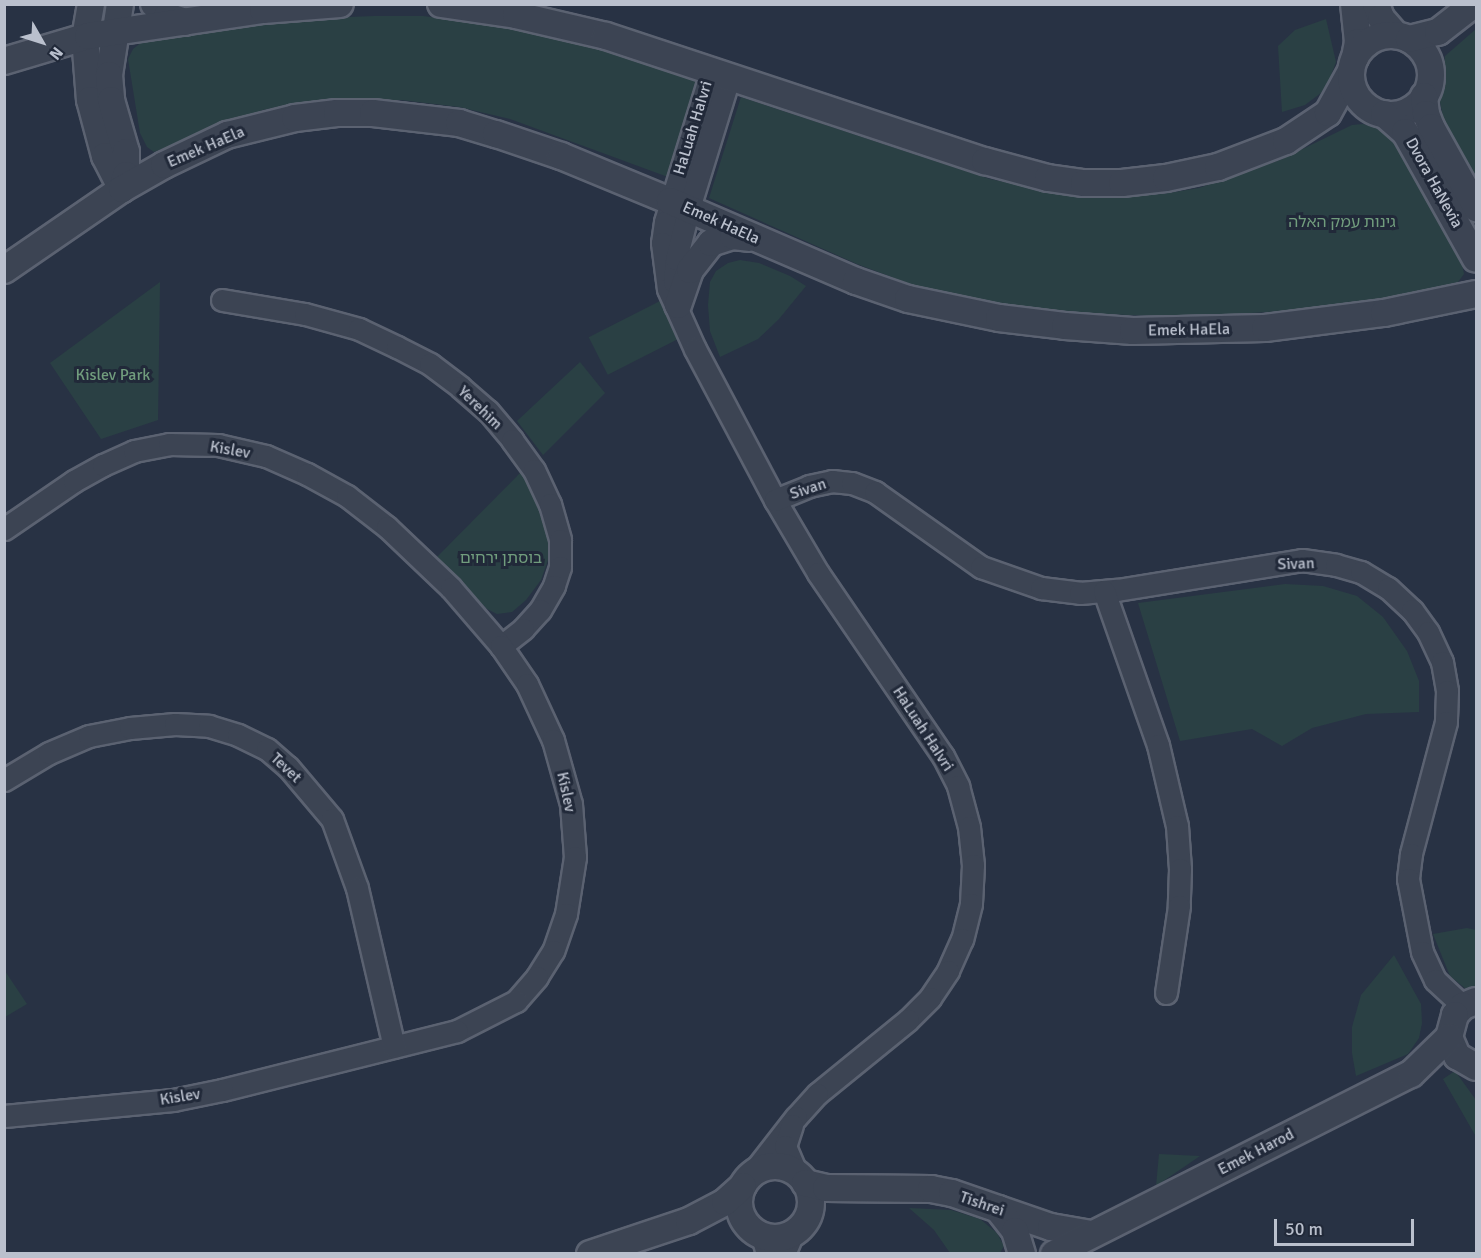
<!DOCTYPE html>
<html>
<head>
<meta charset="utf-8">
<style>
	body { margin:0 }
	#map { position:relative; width:1481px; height:1258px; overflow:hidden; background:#283244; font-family:Signika,"Noto Sans Hebrew",sans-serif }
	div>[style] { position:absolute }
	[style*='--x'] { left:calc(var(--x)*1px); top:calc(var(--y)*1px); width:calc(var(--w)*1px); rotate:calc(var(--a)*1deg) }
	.green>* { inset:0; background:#2a4044; transform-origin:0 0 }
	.roads { filter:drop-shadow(2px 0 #5b6271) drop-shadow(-2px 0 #5b6271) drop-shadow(0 2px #5b6271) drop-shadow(0 -2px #5b6271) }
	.minor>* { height:21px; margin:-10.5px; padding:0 10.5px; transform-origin:10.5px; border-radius:10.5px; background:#3c4453 }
	.tertiary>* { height:26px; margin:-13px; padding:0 13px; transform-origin:13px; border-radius:13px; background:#3c4453 }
	.tertiary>.ring { margin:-13px; padding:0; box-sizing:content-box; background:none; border:26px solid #3c4453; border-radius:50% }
	span { translate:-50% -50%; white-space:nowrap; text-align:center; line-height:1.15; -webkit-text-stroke:6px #212939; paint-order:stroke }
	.street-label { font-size:16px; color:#bac0cd }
	.park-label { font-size:16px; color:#719d7d }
	.frame { position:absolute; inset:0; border:6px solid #bac0cd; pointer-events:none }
	.north { position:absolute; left:12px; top:12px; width:60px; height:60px; -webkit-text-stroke:4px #212939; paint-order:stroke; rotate:129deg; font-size:16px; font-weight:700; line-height:24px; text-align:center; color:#bac0cd }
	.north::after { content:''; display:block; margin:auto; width:21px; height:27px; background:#bac0cd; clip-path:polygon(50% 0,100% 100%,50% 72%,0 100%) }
	.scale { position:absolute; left:1274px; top:1219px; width:140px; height:27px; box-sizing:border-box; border:3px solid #bac0cd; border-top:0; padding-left:8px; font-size:18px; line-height:21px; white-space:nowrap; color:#bac0cd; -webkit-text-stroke:4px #212939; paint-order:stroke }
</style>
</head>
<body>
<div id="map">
	<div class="green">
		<i style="clip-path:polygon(375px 16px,423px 16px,514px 28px,569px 40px,699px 79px,668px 177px,510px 119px,459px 107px,401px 100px,305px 102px,263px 110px,154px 152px,147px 147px,140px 133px,128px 59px,133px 49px,142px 42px,300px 19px)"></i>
		<i style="clip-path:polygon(1326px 19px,1336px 62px,1329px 81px,1321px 93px,1305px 105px,1282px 112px,1278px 46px,1295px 30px)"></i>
		<i style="clip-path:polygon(1476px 29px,1476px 189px,1448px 139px,1439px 98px,1445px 56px)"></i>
		<i style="clip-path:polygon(741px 97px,990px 179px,1057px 193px,1093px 196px,1162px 194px,1199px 188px,1280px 160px,1352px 125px,1363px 124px,1376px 128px,1391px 138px,1462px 264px,1464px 274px,1458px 282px,1391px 299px,1337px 308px,1184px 317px,1045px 312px,976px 301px,921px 288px,857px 264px,709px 198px)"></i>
		<i style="clip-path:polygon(740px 260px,759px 263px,790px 276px,806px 286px,779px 319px,758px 339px,720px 357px,710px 331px,708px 305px,710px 282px,716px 271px,728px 263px)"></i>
		<i style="clip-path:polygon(160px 282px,158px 420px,101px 439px,50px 363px)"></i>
		<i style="left:660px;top:301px;width:42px;height:80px;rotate:63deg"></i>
		<i style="clip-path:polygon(580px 362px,605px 393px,543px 455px,517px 421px)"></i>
		<i style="clip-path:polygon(522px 471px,541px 507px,550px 536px,548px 560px,541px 580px,526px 600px,512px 612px,497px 614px,487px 609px,436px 558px)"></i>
		<i style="clip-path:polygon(1285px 584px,1323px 586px,1357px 596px,1383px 617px,1407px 651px,1419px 681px,1419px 712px,1366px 714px,1312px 728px,1282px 746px,1252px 729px,1180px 741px,1138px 603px)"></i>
		<i style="clip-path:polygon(1467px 928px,1476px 930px,1476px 989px,1466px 989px,1450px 976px,1433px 934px)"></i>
		<i style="clip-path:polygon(1394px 955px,1421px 1004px,1422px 1023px,1419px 1038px,1408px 1054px,1356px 1076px,1352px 1053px,1352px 1027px,1361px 995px)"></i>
		<i style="clip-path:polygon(5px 971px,27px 1004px,5px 1017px,4px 1017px)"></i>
		<i style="clip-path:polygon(1455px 1071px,1476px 1100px,1475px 1135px,1443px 1079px)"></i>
		<i style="clip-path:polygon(1159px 1154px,1200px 1156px,1156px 1186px)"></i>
		<i style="clip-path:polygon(909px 1208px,951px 1210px,980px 1219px,997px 1233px,1004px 1246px,1000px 1253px,950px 1253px,934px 1230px)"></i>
	</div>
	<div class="roads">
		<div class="minor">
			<i style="--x:712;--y:69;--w:160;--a:107.1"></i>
			<i style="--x:665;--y:222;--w:21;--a:98"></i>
			<i style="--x:662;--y:243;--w:46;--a:82.6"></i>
			<i style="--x:668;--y:289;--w:66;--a:65.8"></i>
			<i style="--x:695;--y:349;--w:171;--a:62.1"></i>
			<i style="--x:775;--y:500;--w:85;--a:59.5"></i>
			<i style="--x:818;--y:573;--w:222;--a:55.7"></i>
			<i style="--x:943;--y:756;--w:34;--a:63"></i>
			<i style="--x:958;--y:786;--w:42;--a:75"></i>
			<i style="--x:969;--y:827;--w:38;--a:84"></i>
			<i style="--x:973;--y:865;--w:39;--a:93"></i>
			<i style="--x:971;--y:904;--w:36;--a:104"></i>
			<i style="--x:962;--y:939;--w:35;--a:114"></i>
			<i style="--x:948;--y:971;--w:32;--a:124"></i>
			<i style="--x:930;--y:998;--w:31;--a:135"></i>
			<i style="--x:908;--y:1020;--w:117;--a:140.9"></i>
			<i style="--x:817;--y:1094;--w:31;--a:132"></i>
			<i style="--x:796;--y:1117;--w:75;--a:127.9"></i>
			<i style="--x:674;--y:282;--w:23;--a:-85"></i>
			<i style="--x:676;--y:259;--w:53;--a:-75.7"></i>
			<i style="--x:689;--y:208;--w:139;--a:-72.9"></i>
			<i style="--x:222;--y:300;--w:84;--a:9.6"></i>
			<i style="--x:305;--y:314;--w:56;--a:15.5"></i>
			<i style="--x:359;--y:329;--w:42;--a:25.3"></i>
			<i style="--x:397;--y:347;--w:37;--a:27"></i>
			<i style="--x:430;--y:364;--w:38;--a:37"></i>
			<i style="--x:460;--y:387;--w:37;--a:41"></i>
			<i style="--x:488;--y:411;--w:38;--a:50"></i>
			<i style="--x:512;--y:440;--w:37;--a:54"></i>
			<i style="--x:534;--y:470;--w:38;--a:65"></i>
			<i style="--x:550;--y:504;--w:37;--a:74"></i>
			<i style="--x:560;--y:540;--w:27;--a:90"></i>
			<i style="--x:560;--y:567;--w:20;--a:108"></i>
			<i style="--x:554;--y:586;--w:28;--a:120"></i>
			<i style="--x:540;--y:610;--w:25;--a:132"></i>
			<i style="--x:523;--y:629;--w:28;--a:142"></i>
			<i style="--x:775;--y:500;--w:37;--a:-22"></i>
			<i style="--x:809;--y:486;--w:24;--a:-12"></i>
			<i style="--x:832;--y:481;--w:20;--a:6"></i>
			<i style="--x:852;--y:483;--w:25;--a:21"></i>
			<i style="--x:875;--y:492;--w:130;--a:35.3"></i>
			<i style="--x:981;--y:567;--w:64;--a:19.3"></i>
			<i style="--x:1041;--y:588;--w:39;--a:7"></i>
			<i style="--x:1080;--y:593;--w:37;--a:-5"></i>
			<i style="--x:1117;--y:590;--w:187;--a:-9.2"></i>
			<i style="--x:1302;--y:560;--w:34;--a:8"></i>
			<i style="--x:1336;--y:565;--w:26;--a:16"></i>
			<i style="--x:1361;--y:572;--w:31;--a:31"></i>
			<i style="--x:1388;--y:588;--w:33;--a:43"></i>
			<i style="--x:1412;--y:610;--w:27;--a:54"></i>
			<i style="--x:1428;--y:632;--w:33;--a:65"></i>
			<i style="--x:1442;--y:662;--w:29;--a:80"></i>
			<i style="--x:1447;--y:691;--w:31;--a:92"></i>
			<i style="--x:1446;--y:722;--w:137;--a:104.9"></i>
			<i style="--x:1411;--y:854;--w:25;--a:97"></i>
			<i style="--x:1408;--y:879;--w:74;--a:79.1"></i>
			<i style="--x:1422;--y:952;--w:31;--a:65"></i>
			<i style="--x:1435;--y:980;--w:38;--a:43"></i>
			<i style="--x:4;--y:529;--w:85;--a:-34.4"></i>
			<i style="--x:74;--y:481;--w:33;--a:-29"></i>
			<i style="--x:103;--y:465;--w:34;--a:-24"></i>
			<i style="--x:134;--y:451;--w:36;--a:-11"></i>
			<i style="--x:169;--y:444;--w:49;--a:1.2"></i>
			<i style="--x:218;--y:445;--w:49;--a:12.9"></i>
			<i style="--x:266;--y:456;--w:45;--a:23.7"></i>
			<i style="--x:307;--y:474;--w:46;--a:28.8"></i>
			<i style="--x:347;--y:496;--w:51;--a:37.8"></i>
			<i style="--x:387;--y:527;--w:88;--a:43.6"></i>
			<i style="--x:451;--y:588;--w:77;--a:49.2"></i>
			<i style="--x:501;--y:646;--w:46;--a:55.6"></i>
			<i style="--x:527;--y:684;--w:62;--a:65.1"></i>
			<i style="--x:553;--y:740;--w:66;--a:74.3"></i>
			<i style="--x:571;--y:804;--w:53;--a:85.7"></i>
			<i style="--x:575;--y:857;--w:58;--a:99"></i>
			<i style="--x:566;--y:914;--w:39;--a:109"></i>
			<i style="--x:553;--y:951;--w:31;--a:122"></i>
			<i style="--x:537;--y:977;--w:32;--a:131"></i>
			<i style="--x:516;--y:1001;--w:66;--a:153"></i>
			<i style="--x:457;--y:1031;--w:242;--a:165.9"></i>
			<i style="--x:222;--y:1090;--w:50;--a:168.5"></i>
			<i style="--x:173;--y:1100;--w:170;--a:174.6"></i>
			<i style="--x:1104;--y:591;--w:163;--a:70.7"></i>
			<i style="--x:1158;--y:745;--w:83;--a:76.8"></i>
			<i style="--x:1177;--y:826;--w:43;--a:86"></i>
			<i style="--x:1180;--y:869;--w:37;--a:92"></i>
			<i style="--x:1179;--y:906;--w:88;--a:98.5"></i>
			<i style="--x:4;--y:780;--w:52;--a:-31"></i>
			<i style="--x:49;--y:753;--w:43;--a:-23"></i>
			<i style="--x:89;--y:736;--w:42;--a:-11"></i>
			<i style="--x:130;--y:728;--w:45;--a:-5.1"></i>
			<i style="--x:175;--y:724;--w:34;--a:3"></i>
			<i style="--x:209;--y:726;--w:30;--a:17"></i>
			<i style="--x:238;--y:735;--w:32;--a:26"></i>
			<i style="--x:267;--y:749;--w:28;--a:41"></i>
			<i style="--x:288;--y:767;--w:68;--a:49.8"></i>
			<i style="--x:332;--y:819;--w:73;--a:70.1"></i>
			<i style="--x:357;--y:888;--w:163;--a:76.9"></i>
			<i style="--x:792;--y:1125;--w:22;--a:108"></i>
			<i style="--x:785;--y:1146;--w:30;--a:67"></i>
			<i style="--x:762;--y:1236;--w:19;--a:74"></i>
			<i style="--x:784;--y:1254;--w:23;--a:-67"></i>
		</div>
		<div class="tertiary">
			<i style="--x:91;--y:4;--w:34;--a:100"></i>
			<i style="--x:85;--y:37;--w:63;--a:85.5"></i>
			<i style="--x:90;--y:100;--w:58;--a:75"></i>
			<i style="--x:105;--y:156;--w:37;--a:63"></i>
			<i style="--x:120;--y:4;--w:72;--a:98.8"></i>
			<i style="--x:109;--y:75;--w:25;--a:85"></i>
			<i style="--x:111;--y:100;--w:54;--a:73.9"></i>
			<i style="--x:126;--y:152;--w:23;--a:90"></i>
			<i style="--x:126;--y:175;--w:15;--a:106"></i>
			<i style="--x:154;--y:4;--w:18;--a:43"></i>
			<i style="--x:167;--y:16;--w:19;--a:18"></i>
			<i style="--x:441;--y:4;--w:76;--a:8.3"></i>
			<i style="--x:516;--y:15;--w:92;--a:13.1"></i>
			<i style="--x:606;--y:36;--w:399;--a:18.3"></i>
			<i style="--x:985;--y:161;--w:65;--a:15.1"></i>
			<i style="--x:1048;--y:178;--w:36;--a:8"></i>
			<i style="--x:1084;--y:183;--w:38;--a:0"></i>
			<i style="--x:1122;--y:183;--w:44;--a:-6.5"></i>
			<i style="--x:1166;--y:178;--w:53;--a:-11.9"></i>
			<i style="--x:1218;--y:167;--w:73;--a:-20.9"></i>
			<i style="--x:1286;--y:141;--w:50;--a:-33.7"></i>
			<i style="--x:1328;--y:113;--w:48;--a:-61.3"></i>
			<i style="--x:1354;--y:4;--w:38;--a:84"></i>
			<i style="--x:1358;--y:42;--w:16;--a:101"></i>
			<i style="--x:1376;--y:4;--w:15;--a:70"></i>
			<i style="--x:1381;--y:18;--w:23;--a:49"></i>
			<i class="ring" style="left:1351px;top:35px;width:54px;height:54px"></i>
			<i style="--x:1409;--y:39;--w:30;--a:-14"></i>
			<i style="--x:1438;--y:32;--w:46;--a:-37.9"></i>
			<i style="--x:4;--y:61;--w:88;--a:-16.6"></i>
			<i style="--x:88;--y:36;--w:177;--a:-8.5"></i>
			<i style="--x:263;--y:10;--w:77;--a:-4.5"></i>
			<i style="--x:1424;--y:96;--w:18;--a:84"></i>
			<i style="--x:1426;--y:114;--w:14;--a:69"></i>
			<i style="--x:1431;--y:127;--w:93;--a:60.9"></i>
			<i style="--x:1384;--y:114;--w:28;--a:41"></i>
			<i style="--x:1405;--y:132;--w:145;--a:60.8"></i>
			<i style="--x:4;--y:270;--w:143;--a:-34.5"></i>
			<i style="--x:122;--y:189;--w:48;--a:-29.7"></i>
			<i style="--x:164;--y:165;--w:70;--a:-25.5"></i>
			<i style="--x:227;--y:135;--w:70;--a:-14"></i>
			<i style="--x:295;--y:118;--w:42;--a:-6.8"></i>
			<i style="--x:337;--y:113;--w:36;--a:0"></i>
			<i style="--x:373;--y:113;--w:87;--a:6.6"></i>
			<i style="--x:459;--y:123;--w:39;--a:17"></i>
			<i style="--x:496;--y:134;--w:69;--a:18.7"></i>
			<i style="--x:561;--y:156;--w:118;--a:22.4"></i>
			<i style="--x:670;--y:201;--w:202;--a:23.3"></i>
			<i style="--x:856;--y:281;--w:55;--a:19.1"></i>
			<i style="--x:908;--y:299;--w:93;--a:11.8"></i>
			<i style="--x:999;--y:318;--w:66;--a:6.9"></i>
			<i style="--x:1065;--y:326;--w:68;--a:4.2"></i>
			<i style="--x:1133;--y:331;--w:132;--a:-1.3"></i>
			<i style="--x:1265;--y:328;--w:120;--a:-7.2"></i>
			<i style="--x:1384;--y:313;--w:94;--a:-11.7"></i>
			<i style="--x:678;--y:305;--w:37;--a:-71"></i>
			<i style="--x:690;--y:270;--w:34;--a:-52"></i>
			<i style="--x:711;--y:243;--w:23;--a:-18"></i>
			<i style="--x:733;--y:236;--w:16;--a:7"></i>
			<i style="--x:1476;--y:1001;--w:14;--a:159"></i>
			<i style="--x:1463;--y:1006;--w:12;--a:132"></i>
			<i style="--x:1455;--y:1015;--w:23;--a:105"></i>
			<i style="--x:1449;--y:1037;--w:21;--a:67"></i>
			<i style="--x:1457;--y:1056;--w:22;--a:30"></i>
			<i class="ring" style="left:739px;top:1166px;width:46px;height:46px"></i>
			<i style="--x:805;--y:1183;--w:22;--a:13"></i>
			<i style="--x:826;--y:1188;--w:105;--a:0.5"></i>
			<i style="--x:931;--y:1189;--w:21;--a:11"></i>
			<i style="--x:952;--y:1193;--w:105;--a:19"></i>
			<i style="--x:1051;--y:1227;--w:41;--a:9.9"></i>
			<i style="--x:998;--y:1209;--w:28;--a:52"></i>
			<i style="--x:1015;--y:1231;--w:24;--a:73"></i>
			<i style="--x:590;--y:1254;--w:104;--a:-18.4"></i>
			<i style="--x:689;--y:1221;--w:41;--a:-27.8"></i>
			<i style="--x:725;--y:1202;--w:24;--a:-42"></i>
			<i style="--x:1054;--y:1254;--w:400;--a:-26.8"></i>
			<i style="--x:1411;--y:1074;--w:53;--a:-44.2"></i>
		</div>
	</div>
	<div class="street-label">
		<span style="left:693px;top:128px;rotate:-73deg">HaLuah HaIvri</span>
		<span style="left:206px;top:147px;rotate:-23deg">Emek HaEla</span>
		<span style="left:1434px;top:183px;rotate:61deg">Dvora HaNevia</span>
		<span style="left:721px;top:223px;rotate:24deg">Emek HaEla</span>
		<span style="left:1189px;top:330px;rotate:-1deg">Emek HaEla</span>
		<span style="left:480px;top:408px;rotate:44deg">Yerehim</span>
		<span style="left:230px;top:450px;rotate:10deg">Kislev</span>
		<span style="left:808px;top:489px;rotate:-18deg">Sivan</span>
		<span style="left:1296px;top:564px;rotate:-2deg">Sivan</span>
		<span style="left:923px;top:729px;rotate:57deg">HaLuah HaIvri</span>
		<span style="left:286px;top:768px;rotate:43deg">Tevet</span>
		<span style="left:566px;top:792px;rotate:78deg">Kislev</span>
		<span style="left:180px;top:1097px;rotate:-9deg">Kislev</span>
		<span style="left:1256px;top:1152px;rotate:-27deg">Emek Harod</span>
		<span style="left:982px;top:1204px;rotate:19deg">Tishrei</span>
	</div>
	<div class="park-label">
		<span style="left:1342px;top:222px">גינות עמק האלה</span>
		<span style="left:113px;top:375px">Kislev Park</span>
		<span style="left:501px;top:558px">בוסתן ירחים</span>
	</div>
	<div class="frame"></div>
	<div class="north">N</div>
	<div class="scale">50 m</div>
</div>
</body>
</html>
